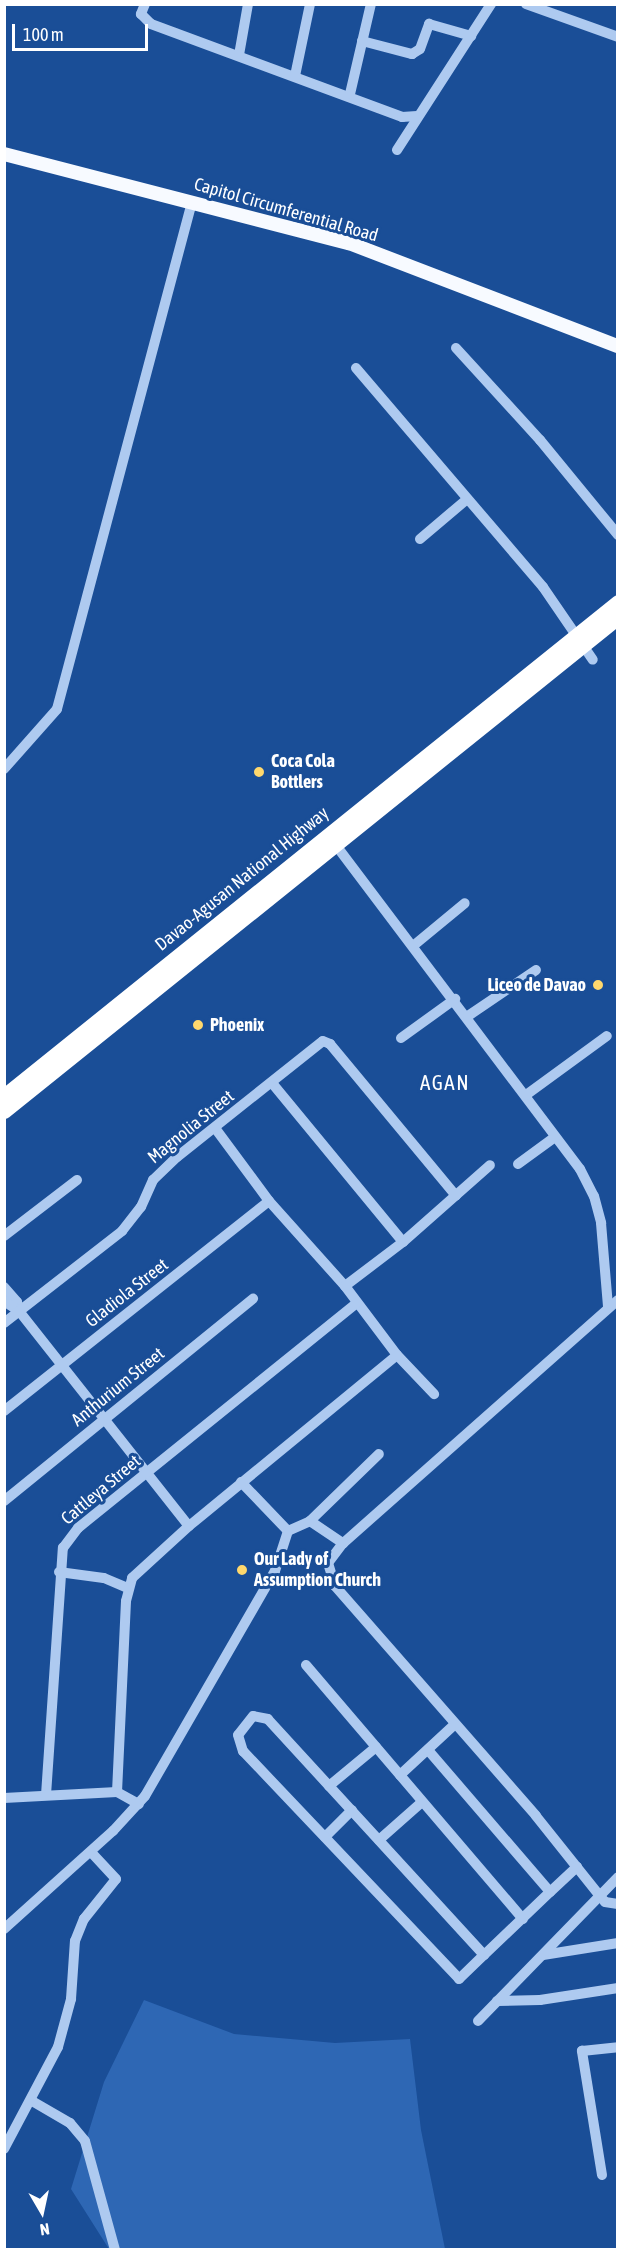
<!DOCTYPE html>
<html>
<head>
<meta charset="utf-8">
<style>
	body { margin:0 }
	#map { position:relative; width:622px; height:2254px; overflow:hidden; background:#1a4e97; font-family:"Asap Condensed",sans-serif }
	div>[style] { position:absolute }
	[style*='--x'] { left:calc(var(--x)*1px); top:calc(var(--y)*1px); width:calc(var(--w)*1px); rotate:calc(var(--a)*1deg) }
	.green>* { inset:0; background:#2e67b4 }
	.minor>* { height:10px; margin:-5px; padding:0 5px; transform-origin:5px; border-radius:5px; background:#aecaf0 }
	.major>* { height:14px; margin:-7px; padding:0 7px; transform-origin:7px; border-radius:7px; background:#f7faff }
	.highway>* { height:15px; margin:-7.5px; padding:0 7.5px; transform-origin:7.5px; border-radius:7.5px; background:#fff }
	.dots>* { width:16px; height:16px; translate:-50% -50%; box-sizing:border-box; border:3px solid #1a4e97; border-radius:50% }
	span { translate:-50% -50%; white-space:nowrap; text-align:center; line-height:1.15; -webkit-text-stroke:6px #1a4e97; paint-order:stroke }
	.street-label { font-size:18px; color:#fff }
	.poi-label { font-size:18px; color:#fff; font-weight:700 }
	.left { translate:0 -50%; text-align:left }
	.right { translate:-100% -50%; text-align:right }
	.quarter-label { font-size:21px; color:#fff; letter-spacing:1.5px }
	.frame { position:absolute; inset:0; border:6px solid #fff; pointer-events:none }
	.north { position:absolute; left:12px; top:2182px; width:60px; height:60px; -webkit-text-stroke:4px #1a4e97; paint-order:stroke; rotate:171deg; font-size:16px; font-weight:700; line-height:24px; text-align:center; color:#fff }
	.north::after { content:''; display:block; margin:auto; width:21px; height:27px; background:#fff; clip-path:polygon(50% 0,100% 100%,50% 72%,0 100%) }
	.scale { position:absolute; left:12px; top:24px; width:136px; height:27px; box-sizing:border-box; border:3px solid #fff; border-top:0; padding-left:8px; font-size:18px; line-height:21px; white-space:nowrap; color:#fff; -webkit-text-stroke:4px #1a4e97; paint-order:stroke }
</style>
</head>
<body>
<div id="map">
	<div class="green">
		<i style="clip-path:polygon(144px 2000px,234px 2034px,335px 2043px,410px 2039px,421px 2130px,445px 2249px,109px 2249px,71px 2189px,104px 2082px)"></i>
	</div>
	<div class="minor">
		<i style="--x:145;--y:4;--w:11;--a:112"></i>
		<i style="--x:141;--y:14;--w:14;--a:45"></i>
		<i style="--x:151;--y:24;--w:268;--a:20.3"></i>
		<i style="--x:402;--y:117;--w:15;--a:-4"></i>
		<i style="--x:526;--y:4;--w:98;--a:19.7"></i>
		<i style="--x:362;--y:41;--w:52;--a:14.6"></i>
		<i style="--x:412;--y:54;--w:9;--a:-32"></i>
		<i style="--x:420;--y:49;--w:27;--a:-70"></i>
		<i style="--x:429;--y:24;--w:44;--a:15.9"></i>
		<i style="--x:239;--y:55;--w:52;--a:-80"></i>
		<i style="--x:295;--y:76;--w:74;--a:-78.2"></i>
		<i style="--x:350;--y:94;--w:92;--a:-76.9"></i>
		<i style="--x:397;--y:150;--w:174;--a:-57.2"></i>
		<i style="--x:456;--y:348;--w:125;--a:47.6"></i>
		<i style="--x:540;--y:440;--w:123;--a:50.6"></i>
		<i style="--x:356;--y:368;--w:288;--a:49.5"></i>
		<i style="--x:543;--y:587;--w:88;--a:55.6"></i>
		<i style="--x:420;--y:539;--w:60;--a:-40.3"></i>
		<i style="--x:4;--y:769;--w:80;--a:-48.5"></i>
		<i style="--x:57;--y:709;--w:525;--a:-75.09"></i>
		<i style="--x:332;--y:840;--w:412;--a:53"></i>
		<i style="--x:580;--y:1169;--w:30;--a:63"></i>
		<i style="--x:594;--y:1196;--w:28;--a:75"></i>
		<i style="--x:601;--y:1223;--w:84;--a:85.2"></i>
		<i style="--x:413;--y:946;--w:67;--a:-39.6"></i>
		<i style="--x:468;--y:1016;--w:82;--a:-34.1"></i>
		<i style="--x:401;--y:1038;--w:67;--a:-35.8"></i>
		<i style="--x:272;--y:1083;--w:206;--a:50.5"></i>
		<i style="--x:526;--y:1095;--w:100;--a:-36.1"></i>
		<i style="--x:215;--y:1128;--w:91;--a:53.5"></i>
		<i style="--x:269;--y:1201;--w:114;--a:48.2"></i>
		<i style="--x:345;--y:1286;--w:86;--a:53"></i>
		<i style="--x:397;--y:1355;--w:54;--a:46.5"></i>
		<i style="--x:518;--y:1164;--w:46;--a:-36.1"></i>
		<i style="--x:4;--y:1236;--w:92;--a:-37.5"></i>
		<i style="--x:345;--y:1286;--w:73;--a:-37.2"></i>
		<i style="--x:403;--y:1242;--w:116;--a:-41.5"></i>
		<i style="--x:4;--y:1287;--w:20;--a:49"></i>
		<i style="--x:17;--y:1302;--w:9;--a:77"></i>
		<i style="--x:618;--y:1300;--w:367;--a:138.5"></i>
		<i style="--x:343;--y:1543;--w:25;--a:127"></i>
		<i style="--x:328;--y:1563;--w:24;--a:73"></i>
		<i style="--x:335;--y:1586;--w:305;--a:48.8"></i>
		<i style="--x:536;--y:1816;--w:101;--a:51.4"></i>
		<i style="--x:599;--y:1895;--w:9;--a:49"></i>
		<i style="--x:605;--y:1902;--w:13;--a:9"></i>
		<i style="--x:4;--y:1301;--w:18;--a:34"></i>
		<i style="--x:19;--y:1311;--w:274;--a:51.7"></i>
		<i style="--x:4;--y:1323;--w:150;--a:-37.9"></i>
		<i style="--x:122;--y:1231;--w:31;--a:-52"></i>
		<i style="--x:141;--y:1207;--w:30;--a:-66"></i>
		<i style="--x:153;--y:1180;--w:33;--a:-44"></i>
		<i style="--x:177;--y:1157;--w:186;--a:-38.5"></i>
		<i style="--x:323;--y:1041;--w:8;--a:23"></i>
		<i style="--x:330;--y:1044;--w:197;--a:50.3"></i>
		<i style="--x:4;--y:1411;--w:338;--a:-38.4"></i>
		<i style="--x:241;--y:1482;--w:68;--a:46.2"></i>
		<i style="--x:4;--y:1501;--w:321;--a:-39.1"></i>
		<i style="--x:310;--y:1521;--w:96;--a:-44.2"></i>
		<i style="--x:59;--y:1572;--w:45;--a:7.6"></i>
		<i style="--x:104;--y:1578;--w:26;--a:23"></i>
		<i style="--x:306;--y:1665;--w:334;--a:49.5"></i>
		<i style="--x:428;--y:1750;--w:187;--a:49.3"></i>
		<i style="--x:400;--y:1775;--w:74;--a:-42.8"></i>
		<i style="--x:329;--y:1786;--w:61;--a:-39.7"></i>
		<i style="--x:117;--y:1792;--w:191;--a:-87.3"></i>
		<i style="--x:126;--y:1601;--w:24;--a:-75"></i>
		<i style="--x:132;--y:1578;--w:77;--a:-42.4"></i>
		<i style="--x:189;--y:1526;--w:269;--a:-39.4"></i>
		<i style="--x:46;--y:1795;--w:248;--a:-86.1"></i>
		<i style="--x:63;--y:1548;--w:25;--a:-53"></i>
		<i style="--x:78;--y:1528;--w:358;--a:-38.9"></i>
		<i style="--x:4;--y:1798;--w:113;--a:-3"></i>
		<i style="--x:117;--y:1792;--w:25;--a:29"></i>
		<i style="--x:325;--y:1837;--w:38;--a:-45"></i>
		<i style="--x:379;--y:1840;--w:57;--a:-41.5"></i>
		<i style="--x:4;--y:1929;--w:147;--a:-42"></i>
		<i style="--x:113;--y:1831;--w:47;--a:-47.6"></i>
		<i style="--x:145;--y:1796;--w:260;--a:-60"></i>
		<i style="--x:275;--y:1571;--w:42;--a:-72"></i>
		<i style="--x:288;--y:1531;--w:24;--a:-24"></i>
		<i style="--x:310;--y:1521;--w:40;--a:34"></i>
		<i style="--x:484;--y:1955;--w:320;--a:-132.5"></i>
		<i style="--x:268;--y:1719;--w:15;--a:-169"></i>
		<i style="--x:253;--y:1716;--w:24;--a:128"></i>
		<i style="--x:238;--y:1735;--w:17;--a:73"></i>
		<i style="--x:243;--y:1751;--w:314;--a:46.5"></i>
		<i style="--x:459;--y:1979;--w:35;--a:-44"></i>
		<i style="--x:484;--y:1955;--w:91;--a:-43.7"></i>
		<i style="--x:550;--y:1892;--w:37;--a:-43"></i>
		<i style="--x:543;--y:1955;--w:76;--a:-9.1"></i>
		<i style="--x:497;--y:2001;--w:43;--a:-1.3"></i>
		<i style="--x:540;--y:2000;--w:79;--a:-8.7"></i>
		<i style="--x:478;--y:2021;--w:201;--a:-45.8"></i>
		<i style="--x:32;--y:2101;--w:44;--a:30.1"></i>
		<i style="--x:70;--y:2123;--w:23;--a:50"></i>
		<i style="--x:85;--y:2141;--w:113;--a:74.6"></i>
		<i style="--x:4;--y:2149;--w:115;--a:-62.1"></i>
		<i style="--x:58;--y:2047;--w:50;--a:-74.8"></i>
		<i style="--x:71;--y:1999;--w:58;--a:-86.1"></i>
		<i style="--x:75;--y:1941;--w:24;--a:-68"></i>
		<i style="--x:84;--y:1919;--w:51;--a:-51.3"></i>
		<i style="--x:116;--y:1879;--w:37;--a:-133"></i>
		<i style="--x:602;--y:2175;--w:126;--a:-99.2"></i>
		<i style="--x:582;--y:2051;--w:36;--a:-6"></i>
	</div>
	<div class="major">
		<i style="--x:4;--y:154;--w:356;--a:14.5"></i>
		<i style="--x:349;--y:243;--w:288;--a:21"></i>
	</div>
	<div class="highway">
		<i style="--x:4;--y:1096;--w:788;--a:-38.82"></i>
		<i style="--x:4;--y:1111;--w:788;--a:-38.82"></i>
	</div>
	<div class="dots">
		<i style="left:259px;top:772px;background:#ffd86d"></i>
		<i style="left:598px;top:985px;background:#ffd86d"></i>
		<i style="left:198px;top:1025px;background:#ffd86d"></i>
		<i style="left:242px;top:1570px;background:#ffd86d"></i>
	</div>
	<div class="street-label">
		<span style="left:286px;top:210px;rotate:16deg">Capitol Circumferential Road</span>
		<span style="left:242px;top:879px;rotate:-39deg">Davao-Agusan National Highway</span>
		<span style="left:191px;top:1127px;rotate:-39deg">Magnolia Street</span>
		<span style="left:127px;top:1293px;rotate:-38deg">Gladiola Street</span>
		<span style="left:118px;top:1387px;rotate:-39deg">Anthurium Street</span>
		<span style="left:101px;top:1490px;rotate:-40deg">Cattleya Street</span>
	</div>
	<div class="poi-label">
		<span class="left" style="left:271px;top:772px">Coca Cola<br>Bottlers</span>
		<span class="right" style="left:586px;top:985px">Liceo de Davao</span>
		<span class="left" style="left:210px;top:1025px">Phoenix</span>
		<span class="left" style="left:254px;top:1570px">Our Lady of<br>Assumption Church</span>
	</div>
	<div class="quarter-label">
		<span style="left:445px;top:1082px">AGAN</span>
	</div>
	<div class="frame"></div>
	<div class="north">N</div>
	<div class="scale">100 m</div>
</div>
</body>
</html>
